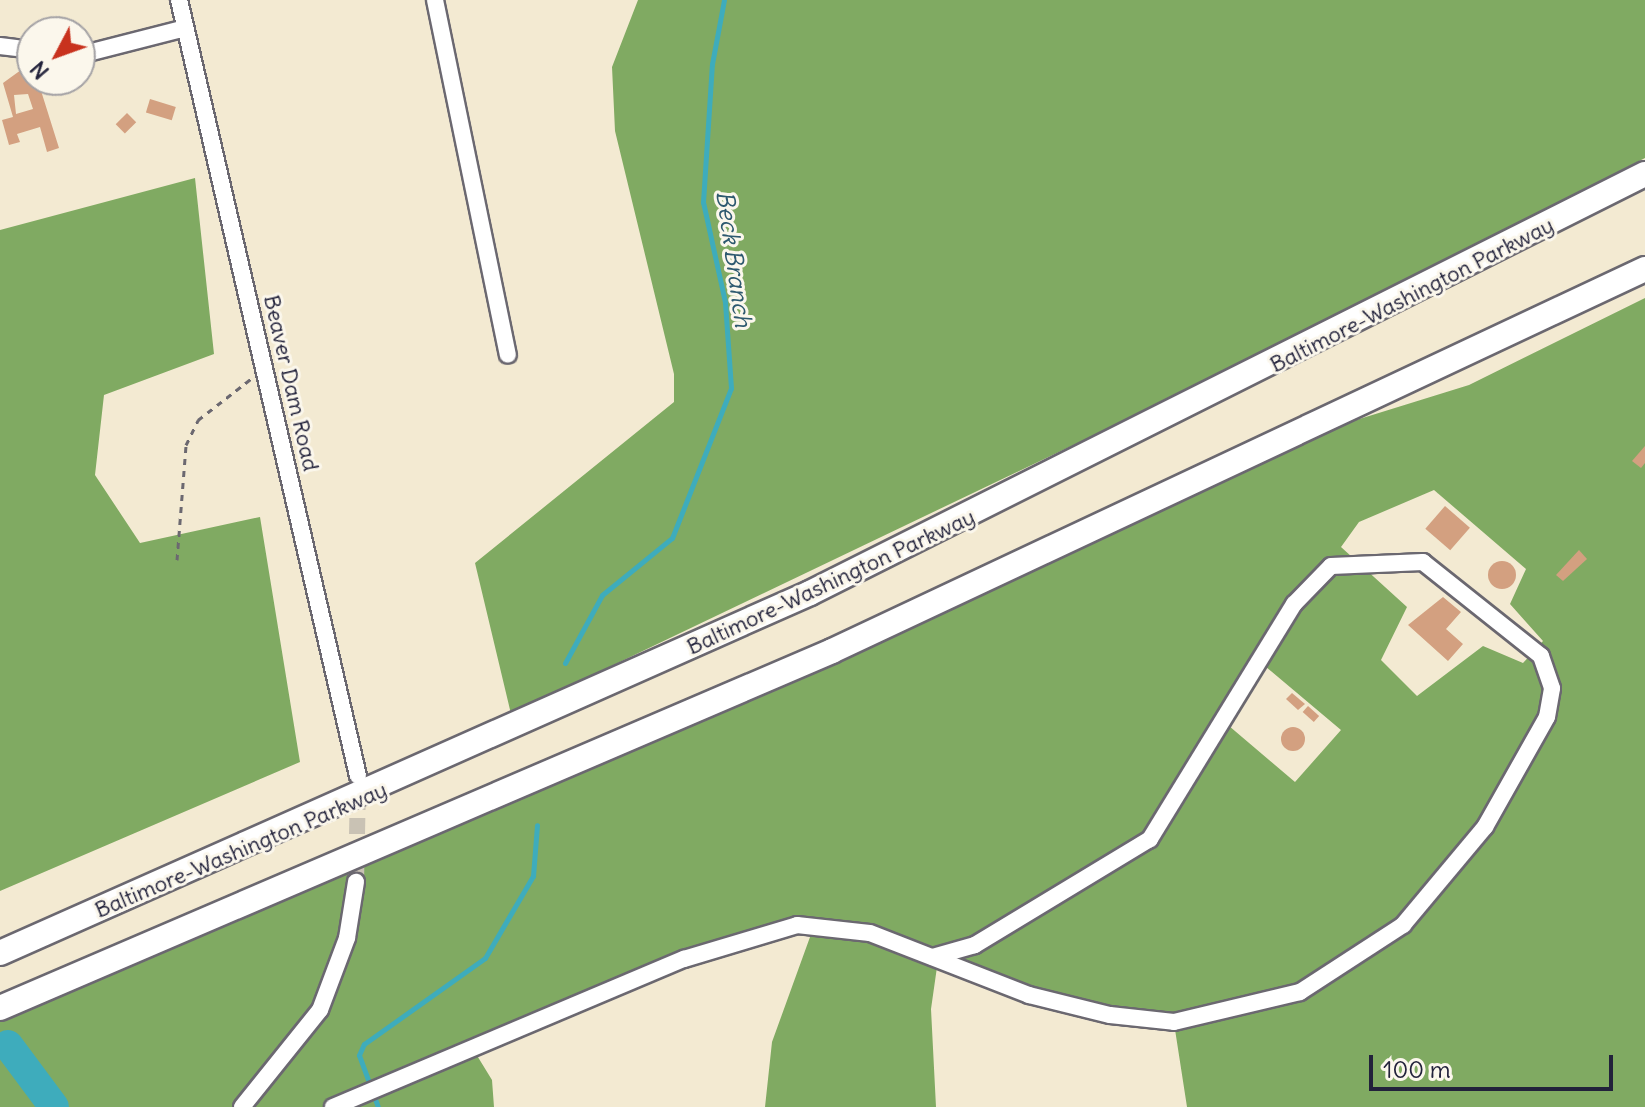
<!DOCTYPE html>
<html>
<head>
<meta charset="utf-8">
<style>
	body { margin:0 }
	#map { position:relative; width:1645px; height:1107px; overflow:hidden; background:#f3ead2; font-family:Delius,sans-serif }
	div>[style] { position:absolute }
	[style*='--x'] { left:calc(var(--x)*1px); top:calc(var(--y)*1px); width:calc(var(--w)*1px); rotate:calc(var(--a)*1deg) }
	.forest>* { inset:0; background:#80aa62 }
	.stream>* { height:5px; margin:-2.5px; padding:0 2.5px; transform-origin:2.5px; border-radius:2.5px; background:#3eacbc }
	.river>* { height:30px; margin:-15px; padding:0 15px; transform-origin:15px; border-radius:15px; background:#3eacbc }
	.building>* { inset:0; background:#d3a080; transform-origin:0 0 }
	.round { border-radius:50% }
	.minor-tunnel>* { height:16px; margin-top:-8px; transform-origin:0; background:repeating-linear-gradient(90deg,#c9c2b4 0 16px,transparent 0 24px) }
	.path>* { height:3px; margin-top:-1.5px; transform-origin:0; background:repeating-linear-gradient(90deg,#6b6870 0 6px,transparent 0 12px) }
	.roads { filter:drop-shadow(2px 0 #6b6870) drop-shadow(-2px 0 #6b6870) drop-shadow(0 2px #6b6870) drop-shadow(0 -2px #6b6870) }
	.minor>* { height:16px; margin:-8px; padding:0 8px; transform-origin:8px; border-radius:8px; background:#fff }
	.highway>* { height:24px; margin:-12px; padding:0 12px; transform-origin:12px; border-radius:12px; background:#fff }
	span { translate:-50% -50%; white-space:nowrap; text-align:center; line-height:1.15; -webkit-text-stroke:6px #fbf7ec; paint-order:stroke }
	.street-label { font-size:22px; color:#22223b }
	.water-label { font-size:24px; color:#2d596f; font-style:italic }
	.north { position:absolute; left:16px; top:16px; width:80px; height:80px; box-sizing:border-box; background:#fbf7ec; border:2px solid #a4a2a5; border-radius:50%; rotate:229deg; font-size:22px; font-weight:700; line-height:32px; text-align:center; color:#22223b }
	.north::after { content:''; display:block; margin:auto; width:28px; height:36px; background:#c8321e; clip-path:polygon(50% 0,100% 100%,50% 72%,0 100%) }
	.scale { position:absolute; left:1369px; top:1055px; width:244px; height:36px; box-sizing:border-box; border:4px solid #22223b; border-top:0; padding-left:10px; font-size:24px; line-height:28px; white-space:nowrap; color:#22223b; -webkit-text-stroke:6px #fbf7ec; paint-order:stroke }
</style>
</head>
<body>
<div id="map">
	<div class="forest">
		<i style="clip-path:polygon(638px 0,1645px 0,1645px 158px,1249px 361px,511px 714px,475px 563px,674px 402px,674px 374px,615px 131px,612px 67px)"></i>
		<i style="clip-path:polygon(195px 178px,214px 354px,104px 395px,95px 475px,140px 543px,260px 517px,300px 762px,0 891px,0 230px)"></i>
		<i style="clip-path:polygon(evenodd,1645px 298px,1645px 1107px,1187px 1107px,1174px 1023px,1110px 1015px,938px 960px,931px 1009px,936px 1107px,765px 1107px,772px 1042px,814px 926px,767px 930px,473px 1049px,492px 1080px,494px 1107px,0 1107px,0 1008px,1282px 443px,1469px 385px,1645px 298px,1434px 490px,1526px 569px,1510px 604px,1543px 641px,1523px 663px,1483px 646px,1417px 696px,1381px 660px,1407px 607px,1341px 547px,1359px 522px,1434px 490px,1645px 298px,1259px 661px,1341px 730px,1295px 782px,1222px 720px,1259px 661px)"></i>
	</div>
	<div class="stream">
		<i style="--x:565;--y:663;--w:77;--a:-61.4"></i>
		<i style="--x:602;--y:595;--w:90;--a:-39.2"></i>
		<i style="--x:672;--y:538;--w:161;--a:-68.5"></i>
		<i style="--x:731;--y:388;--w:86;--a:-94"></i>
		<i style="--x:725;--y:302;--w:102;--a:-102.4"></i>
		<i style="--x:703;--y:202;--w:138;--a:-86.3"></i>
		<i style="--x:712;--y:64;--w:65;--a:-79.4"></i>
		<i style="--x:378;--y:1107;--w:55;--a:-110.1"></i>
		<i style="--x:359;--y:1055;--w:12;--a:-66"></i>
		<i style="--x:364;--y:1044;--w:148;--a:-35.4"></i>
		<i style="--x:485;--y:958;--w:95;--a:-59.7"></i>
		<i style="--x:533;--y:876;--w:51;--a:-85.5"></i>
	</div>
	<div class="river">
		<i style="--x:8;--y:1045;--w:77;--a:53.4"></i>
	</div>
	<div class="building">
		<i style="clip-path:polygon(evenodd,32px 62px,59px 148px,47px 152px,40px 127px,17px 134px,20px 142px,9px 145px,2px 120px,13px 117px,3px 83px,32px 62px,28px 94px,33px 109px,16px 114px,14px 95px,28px 94px)"></i>
		<i style="left:150px;top:99px;width:27px;height:14px;rotate:17deg"></i>
		<i style="left:127px;top:113px;width:13px;height:16px;rotate:45deg"></i>
		<i style="clip-path:polygon(1645px 446px,1645px 463px,1641px 468px,1632px 461px)"></i>
		<i style="left:1445px;top:506px;width:33px;height:30px;rotate:41deg"></i>
		<i style="clip-path:polygon(1579px 550px,1587px 559px,1563px 581px,1556px 575px)"></i>
		<i class="round" style="left:1488px;top:561px;width:28px;height:28px"></i>
		<i style="clip-path:polygon(1443px 597px,1461px 612px,1446px 629px,1463px 644px,1448px 661px,1408px 625px)"></i>
		<i style="clip-path:polygon(1292px 693px,1305px 704px,1298px 710px,1286px 699px)"></i>
		<i style="left:1308px;top:706px;width:15px;height:8px;rotate:42deg"></i>
		<i class="round" style="left:1281px;top:727px;width:24px;height:24px"></i>
	</div>
	<div class="minor-tunnel">
		<i style="--x:356;--y:882;--w:95;--a:-88.8"></i>
	</div>
	<div class="path">
		<i style="--x:177;--y:560;--w:115;--a:-85.5"></i>
		<i style="--x:186;--y:445;--w:28;--a:-64"></i>
		<i style="--x:198;--y:420;--w:68;--a:-37.9"></i>
	</div>
	<div class="roads">
		<div class="minor">
			<i style="--x:179;--y:0;--w:796;--a:77.01"></i>
			<i style="--x:435;--y:0;--w:362;--a:78.4"></i>
			<i style="--x:0;--y:46;--w:32;--a:7"></i>
			<i style="--x:80;--y:55;--w:108;--a:-14.4"></i>
			<i style="--x:242;--y:1107;--w:124;--a:-51.2"></i>
			<i style="--x:320;--y:1010;--w:77;--a:-69.4"></i>
			<i style="--x:347;--y:938;--w:57;--a:-80.9"></i>
			<i style="--x:333;--y:1107;--w:381;--a:-22.9"></i>
			<i style="--x:684;--y:959;--w:118;--a:-16.7"></i>
			<i style="--x:797;--y:925;--w:73;--a:6.3"></i>
			<i style="--x:870;--y:933;--w:171;--a:21.3"></i>
			<i style="--x:1029;--y:995;--w:83;--a:13.9"></i>
			<i style="--x:1110;--y:1015;--w:64;--a:6.2"></i>
			<i style="--x:1174;--y:1022;--w:130;--a:-13.4"></i>
			<i style="--x:1300;--y:992;--w:123;--a:-33"></i>
			<i style="--x:1403;--y:925;--w:128;--a:-50.1"></i>
			<i style="--x:1485;--y:827;--w:126;--a:-60.6"></i>
			<i style="--x:1547;--y:717;--w:29;--a:-80"></i>
			<i style="--x:1552;--y:688;--w:34;--a:-109"></i>
			<i style="--x:1541;--y:656;--w:151;--a:-141.5"></i>
			<i style="--x:1423;--y:562;--w:92;--a:177.5"></i>
			<i style="--x:1331;--y:566;--w:53;--a:134.2"></i>
			<i style="--x:1294;--y:604;--w:276;--a:121.5"></i>
			<i style="--x:1150;--y:839;--w:205;--a:148.8"></i>
			<i style="--x:975;--y:945;--w:44;--a:164.1"></i>
		</div>
		<div class="highway">
			<i style="--x:0;--y:953;--w:886;--a:-23.96"></i>
			<i style="--x:810;--y:593;--w:934;--a:-26.65"></i>
			<i style="--x:0;--y:1008;--w:905;--a:-23.22"></i>
			<i style="--x:832;--y:651;--w:898;--a:-25.17"></i>
		</div>
	</div>
	<div class="street-label">
		<span style="left:1412px;top:295px;rotate:-27deg">Baltimore-Washington Parkway</span>
		<span style="left:291px;top:383px;rotate:77deg">Beaver Dam Road</span>
		<span style="left:831px;top:582px;rotate:-25deg">Baltimore-Washington Parkway</span>
		<span style="left:241px;top:850px;rotate:-23deg">Baltimore-Washington Parkway</span>
	</div>
	<div class="water-label">
		<span style="left:734px;top:259px;rotate:82deg">Beck Branch</span>
	</div>
	<div class="north">N</div>
	<div class="scale">100 m</div>
</div>
</body>
</html>
